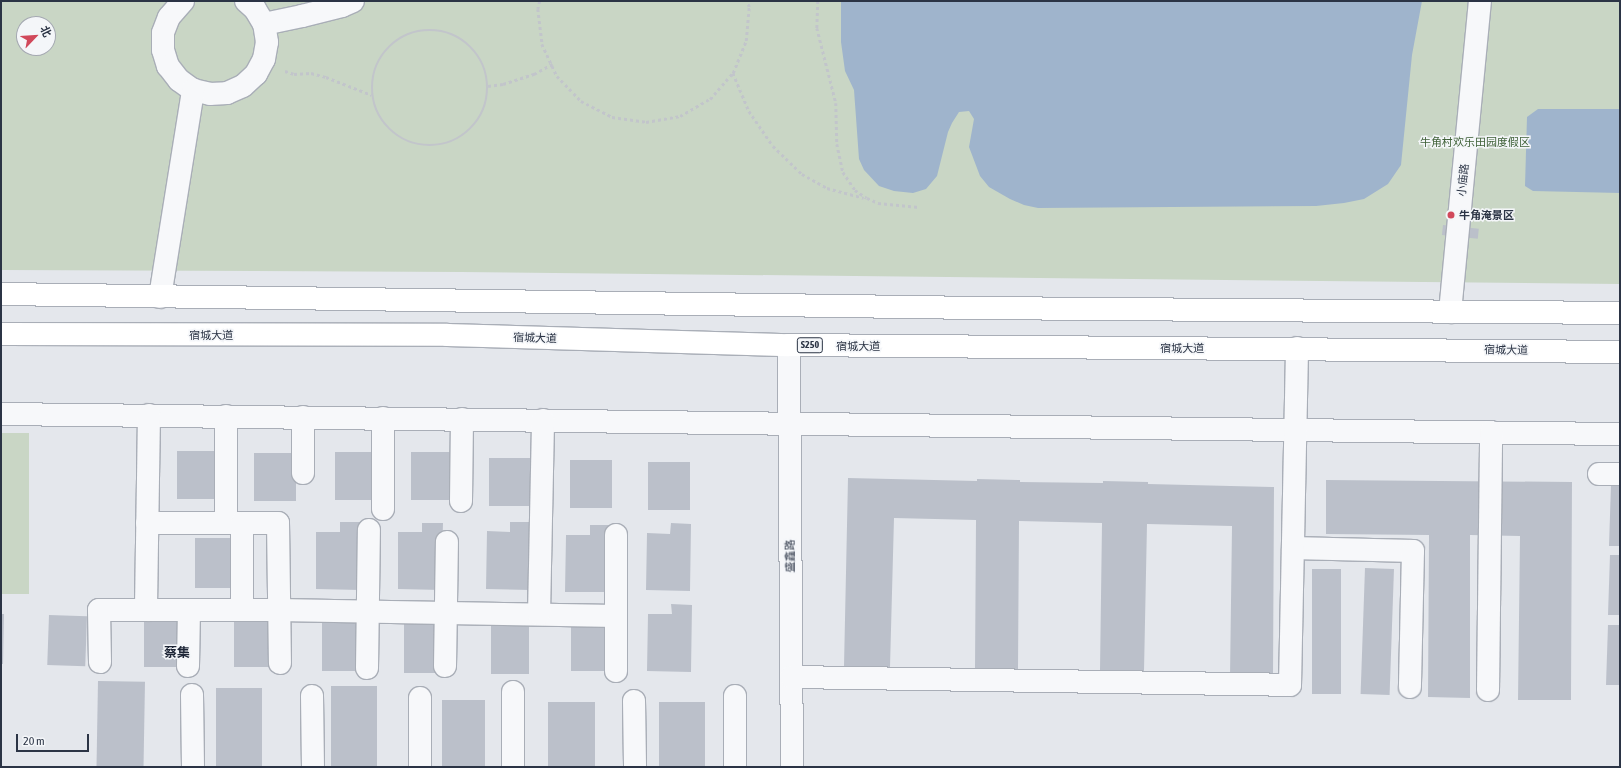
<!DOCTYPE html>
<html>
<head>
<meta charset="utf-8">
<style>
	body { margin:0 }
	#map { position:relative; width:1621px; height:768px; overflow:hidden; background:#e4e7ec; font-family:"Asap Condensed","Noto Sans SC",sans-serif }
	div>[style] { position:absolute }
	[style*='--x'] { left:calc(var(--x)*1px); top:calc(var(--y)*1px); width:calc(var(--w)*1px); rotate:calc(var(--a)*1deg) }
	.green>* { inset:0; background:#c9d6c5; transform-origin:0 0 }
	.water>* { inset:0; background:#9fb4cc }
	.building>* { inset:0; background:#bbc0ca; transform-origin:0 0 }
	.path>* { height:2.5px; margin-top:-1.25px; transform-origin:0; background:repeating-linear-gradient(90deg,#c2c5cb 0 3px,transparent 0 6px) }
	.path>.ring { margin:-1.25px; padding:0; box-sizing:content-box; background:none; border:2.5px solid #c2c5cb; border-radius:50% }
	.roads { filter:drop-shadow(1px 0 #a9aeb7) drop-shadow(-1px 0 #a9aeb7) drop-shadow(0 1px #a9aeb7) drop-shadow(0 -1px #a9aeb7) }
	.minor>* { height:22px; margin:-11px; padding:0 11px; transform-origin:11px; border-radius:11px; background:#f7f8fa }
	.major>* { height:22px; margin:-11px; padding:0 11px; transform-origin:11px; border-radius:11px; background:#fff }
	.dots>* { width:11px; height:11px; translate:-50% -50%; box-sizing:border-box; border:2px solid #f4f6f9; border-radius:50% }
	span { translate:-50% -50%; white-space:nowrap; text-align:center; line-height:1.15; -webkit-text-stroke:3px #f4f6f9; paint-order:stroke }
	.shield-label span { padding:1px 3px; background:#f4f6f9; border:1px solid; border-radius:3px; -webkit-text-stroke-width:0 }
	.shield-label { font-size:10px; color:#2b3445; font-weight:700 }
	.park-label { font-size:11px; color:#3f6138 }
	.street-label { font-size:11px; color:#2b3445 }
	.poi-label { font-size:11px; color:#2b3445; font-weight:700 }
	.left { translate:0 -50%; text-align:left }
	.quarter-label { font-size:13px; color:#1d2536; font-weight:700 }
	.frame { position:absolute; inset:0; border:2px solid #2b3445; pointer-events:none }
	.north { position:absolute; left:16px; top:16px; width:40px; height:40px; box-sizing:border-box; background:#f4f6f9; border:1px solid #a4a8b1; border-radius:50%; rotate:65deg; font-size:11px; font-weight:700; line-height:16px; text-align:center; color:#2b3445 }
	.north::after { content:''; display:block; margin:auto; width:14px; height:18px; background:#d1495b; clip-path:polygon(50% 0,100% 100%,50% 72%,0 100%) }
	.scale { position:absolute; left:16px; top:734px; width:73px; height:18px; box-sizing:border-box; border:2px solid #2b3445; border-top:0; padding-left:5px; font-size:12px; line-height:14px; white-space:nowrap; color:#2b3445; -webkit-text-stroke:3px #f4f6f9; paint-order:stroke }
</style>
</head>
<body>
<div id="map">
	<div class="green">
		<i style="clip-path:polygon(evenodd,1px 1px,1620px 1px,1620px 284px,461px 272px,1px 270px,1px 1px,24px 24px,48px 24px,48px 48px,24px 48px,24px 24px)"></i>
		<i style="left:1px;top:433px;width:28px;height:161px"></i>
	</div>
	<div class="water">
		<i style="clip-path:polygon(841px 1px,1422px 1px,1412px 55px,1401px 165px,1388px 184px,1364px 199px,1344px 203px,1316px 206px,1038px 208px,1024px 205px,1010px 199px,989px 187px,980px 176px,969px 147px,974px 119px,969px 111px,959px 112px,952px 123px,948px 132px,937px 176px,926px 189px,913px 193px,894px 191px,879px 186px,864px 170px,859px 159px,854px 90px,845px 71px,841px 42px)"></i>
		<i style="clip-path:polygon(1538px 109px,1620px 109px,1620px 193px,1533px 191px,1525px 186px,1527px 117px)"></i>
	</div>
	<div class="building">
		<i style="left:1443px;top:225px;width:36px;height:10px;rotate:6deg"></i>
		<i style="left:177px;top:451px;width:42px;height:48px"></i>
		<i style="left:335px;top:452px;width:42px;height:48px"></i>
		<i style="left:411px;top:452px;width:42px;height:48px"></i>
		<i style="left:254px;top:453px;width:42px;height:48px"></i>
		<i style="left:489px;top:458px;width:42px;height:48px"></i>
		<i style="left:570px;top:460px;width:42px;height:48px"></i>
		<i style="left:690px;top:462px;width:48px;height:42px;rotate:90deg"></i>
		<i style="clip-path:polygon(848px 478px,977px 481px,977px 479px,1020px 480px,1020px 482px,1103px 483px,1103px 481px,1148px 482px,1148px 484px,1274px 487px,1273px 677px,1230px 677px,1232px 526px,1147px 524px,1144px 671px,1100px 670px,1102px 523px,1019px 521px,1018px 669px,975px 668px,976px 520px,894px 518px,890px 667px,844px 666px)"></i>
		<i style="clip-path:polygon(1326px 480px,1572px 482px,1571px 700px,1518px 700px,1520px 536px,1470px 535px,1470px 698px,1428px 697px,1429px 535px,1326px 534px)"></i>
		<i style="clip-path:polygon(1611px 485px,1620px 486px,1620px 546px,1609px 546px)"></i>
		<i style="clip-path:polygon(340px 522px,361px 522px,360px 590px,316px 589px,316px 532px,340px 532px)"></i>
		<i style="clip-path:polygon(510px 522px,531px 522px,530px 590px,486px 589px,487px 531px,510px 532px)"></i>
		<i style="clip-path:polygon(422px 523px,443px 523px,441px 590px,398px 589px,398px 532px,422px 532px)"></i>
		<i style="clip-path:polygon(671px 523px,691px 524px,690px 591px,646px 590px,647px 533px,670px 534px)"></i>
		<i style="clip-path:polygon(590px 525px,610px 525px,609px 592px,565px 592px,566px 535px,590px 535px)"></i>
		<i style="left:195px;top:538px;width:38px;height:50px"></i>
		<i style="clip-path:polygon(1610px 555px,1620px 555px,1620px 615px,1608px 615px)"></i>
		<i style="left:1365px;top:568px;width:29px;height:126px;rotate:2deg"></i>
		<i style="left:1312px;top:569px;width:29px;height:125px"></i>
		<i style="clip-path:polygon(671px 604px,692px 605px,691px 672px,647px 671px,648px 614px,672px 614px)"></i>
		<i style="clip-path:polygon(1px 614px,4px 614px,3px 664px,1px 664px)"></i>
		<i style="left:49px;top:615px;width:38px;height:50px;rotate:2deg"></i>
		<i style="left:144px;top:618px;width:37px;height:49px"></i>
		<i style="left:234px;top:618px;width:37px;height:49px"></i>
		<i style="left:322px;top:621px;width:37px;height:50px"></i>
		<i style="left:571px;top:622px;width:38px;height:49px"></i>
		<i style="left:404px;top:623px;width:37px;height:50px"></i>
		<i style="left:491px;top:624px;width:38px;height:50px"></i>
		<i style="clip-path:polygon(1608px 625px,1620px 625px,1620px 685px,1606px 685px)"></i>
		<i style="left:98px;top:681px;width:47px;height:86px;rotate:1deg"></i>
		<i style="left:331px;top:686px;width:46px;height:81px"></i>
		<i style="left:216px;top:688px;width:46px;height:79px"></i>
		<i style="left:442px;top:700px;width:43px;height:67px"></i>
		<i style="left:548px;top:702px;width:47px;height:65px"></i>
		<i style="left:659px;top:702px;width:46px;height:65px"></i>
	</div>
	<div class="path">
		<i style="--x:540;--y:1;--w:8;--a:104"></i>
		<i style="--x:538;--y:9;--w:35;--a:83"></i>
		<i style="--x:542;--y:44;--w:35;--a:65"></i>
		<i style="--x:557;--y:76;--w:35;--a:46"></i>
		<i style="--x:581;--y:101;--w:35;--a:27"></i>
		<i style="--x:612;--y:117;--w:34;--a:8"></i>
		<i style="--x:646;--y:122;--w:35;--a:-10"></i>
		<i style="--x:680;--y:116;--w:34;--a:-30"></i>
		<i style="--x:710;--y:99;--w:35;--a:-49"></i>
		<i style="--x:733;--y:73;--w:35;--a:-68"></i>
		<i style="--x:746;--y:41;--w:34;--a:-85"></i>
		<i style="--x:749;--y:7;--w:6;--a:-108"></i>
		<i style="--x:818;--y:1;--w:27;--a:92"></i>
		<i style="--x:817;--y:28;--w:77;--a:75.8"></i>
		<i style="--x:836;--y:103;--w:41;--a:88.6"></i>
		<i style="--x:837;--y:144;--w:29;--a:78"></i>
		<i style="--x:843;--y:172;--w:22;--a:56"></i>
		<i style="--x:855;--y:190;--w:14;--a:34"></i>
		<i style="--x:867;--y:198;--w:12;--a:24"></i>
		<i style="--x:878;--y:203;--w:41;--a:5.6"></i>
		<i class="ring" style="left:372px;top:30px;width:113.5px;height:113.5px"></i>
		<i style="--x:285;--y:71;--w:9;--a:18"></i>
		<i style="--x:294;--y:74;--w:17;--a:-3"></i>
		<i style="--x:311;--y:73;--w:16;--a:15"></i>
		<i style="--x:326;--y:77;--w:49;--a:21.4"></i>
		<i style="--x:733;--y:73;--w:41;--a:67.2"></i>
		<i style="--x:749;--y:111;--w:42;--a:55.6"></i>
		<i style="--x:773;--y:146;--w:40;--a:44"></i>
		<i style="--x:802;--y:174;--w:29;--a:29"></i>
		<i style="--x:827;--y:188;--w:38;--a:15"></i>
		<i style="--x:488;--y:86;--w:15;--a:-8"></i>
		<i style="--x:503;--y:84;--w:33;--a:-18"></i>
		<i style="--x:534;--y:74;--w:21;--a:-29"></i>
	</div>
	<div class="roads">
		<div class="minor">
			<i style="--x:183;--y:1;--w:21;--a:131"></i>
			<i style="--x:169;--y:17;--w:17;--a:111"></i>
			<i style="--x:163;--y:33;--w:17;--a:90"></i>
			<i style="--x:163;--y:50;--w:17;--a:73"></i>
			<i style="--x:168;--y:66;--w:18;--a:52"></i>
			<i style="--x:179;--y:80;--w:17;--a:36"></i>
			<i style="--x:193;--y:90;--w:17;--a:13"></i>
			<i style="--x:210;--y:94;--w:17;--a:-3"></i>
			<i style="--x:227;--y:93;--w:17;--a:-24"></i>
			<i style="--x:243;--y:86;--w:18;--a:-43"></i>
			<i style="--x:256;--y:74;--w:17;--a:-62"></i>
			<i style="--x:264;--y:59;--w:17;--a:-80"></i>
			<i style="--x:267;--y:42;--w:18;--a:-99"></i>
			<i style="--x:264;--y:24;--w:17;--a:-121"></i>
			<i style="--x:255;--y:9;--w:12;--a:-138"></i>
			<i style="--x:264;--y:24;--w:39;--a:-12"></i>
			<i style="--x:302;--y:16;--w:41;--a:-14"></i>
			<i style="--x:342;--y:6;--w:12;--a:-24"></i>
			<i style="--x:160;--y:297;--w:210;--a:-80.9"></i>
			<i style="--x:1450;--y:312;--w:312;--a:-84.5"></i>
			<i style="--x:789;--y:345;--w:422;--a:89.6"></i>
			<i style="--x:1;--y:414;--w:1619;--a:0.71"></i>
			<i style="--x:149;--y:415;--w:195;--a:90.9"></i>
			<i style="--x:146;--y:610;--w:132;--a:0"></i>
			<i style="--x:278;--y:610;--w:338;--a:1"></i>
			<i style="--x:226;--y:416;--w:107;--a:90"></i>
			<i style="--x:303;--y:473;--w:56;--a:-90"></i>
			<i style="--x:1599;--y:474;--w:21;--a:0"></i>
			<i style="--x:461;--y:501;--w:82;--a:-89.3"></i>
			<i style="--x:383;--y:509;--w:91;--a:-90"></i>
			<i style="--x:147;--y:523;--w:95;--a:0"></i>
			<i style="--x:242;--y:523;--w:87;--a:90"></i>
			<i style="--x:242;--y:523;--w:36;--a:0"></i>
			<i style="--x:278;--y:523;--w:140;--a:89.2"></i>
			<i style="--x:616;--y:535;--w:136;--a:90"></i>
			<i style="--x:1293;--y:548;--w:120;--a:1.4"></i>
			<i style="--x:1413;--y:551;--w:136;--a:91.3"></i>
			<i style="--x:539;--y:614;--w:194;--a:-88.8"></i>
			<i style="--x:100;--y:662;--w:52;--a:-91.1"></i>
			<i style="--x:99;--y:610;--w:47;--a:0"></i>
			<i style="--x:188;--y:666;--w:56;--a:-89"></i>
			<i style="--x:445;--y:666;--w:124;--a:-89.1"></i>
			<i style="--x:367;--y:668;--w:138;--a:-89.2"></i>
			<i style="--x:791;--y:677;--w:499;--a:0.9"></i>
			<i style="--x:1290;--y:685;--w:337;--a:-88.8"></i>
			<i style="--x:1488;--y:690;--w:258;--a:-89.3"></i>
			<i style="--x:513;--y:692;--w:75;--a:90"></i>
			<i style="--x:192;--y:695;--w:72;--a:89.2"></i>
			<i style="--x:312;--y:696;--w:71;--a:89.2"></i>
			<i style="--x:735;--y:696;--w:71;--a:90"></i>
			<i style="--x:634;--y:701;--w:66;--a:89.1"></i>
			<i style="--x:420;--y:767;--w:69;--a:-90"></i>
		</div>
		<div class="major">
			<i style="--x:1;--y:294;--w:975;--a:0.82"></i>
			<i style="--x:976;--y:308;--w:644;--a:0.44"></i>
			<i style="--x:1;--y:334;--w:446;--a:0.1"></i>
			<i style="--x:447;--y:335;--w:342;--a:1.7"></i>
			<i style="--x:789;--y:345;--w:831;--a:0.48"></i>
		</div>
	</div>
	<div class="dots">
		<i style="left:1451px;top:215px;background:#d1495b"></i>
	</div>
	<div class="shield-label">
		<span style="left:810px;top:345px">S250</span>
	</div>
	<div class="park-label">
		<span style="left:1475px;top:142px">牛角村欢乐田园度假区</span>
	</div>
	<div class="street-label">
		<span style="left:1463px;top:180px;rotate:-84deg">小庙路</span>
		<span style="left:211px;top:335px">宿城大道</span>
		<span style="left:535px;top:338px;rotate:2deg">宿城大道</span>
		<span style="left:858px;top:346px">宿城大道</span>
		<span style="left:1182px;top:348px">宿城大道</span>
		<span style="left:1506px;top:350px;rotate:1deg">宿城大道</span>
		<span style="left:790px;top:556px;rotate:-90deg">盛鑫路</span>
	</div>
	<div class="poi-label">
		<span class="left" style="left:1459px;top:215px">牛角淹景区</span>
	</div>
	<div class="quarter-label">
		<span style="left:177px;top:653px">蔡集</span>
	</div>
	<div class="frame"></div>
	<div class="north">北</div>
	<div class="scale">20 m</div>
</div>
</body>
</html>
